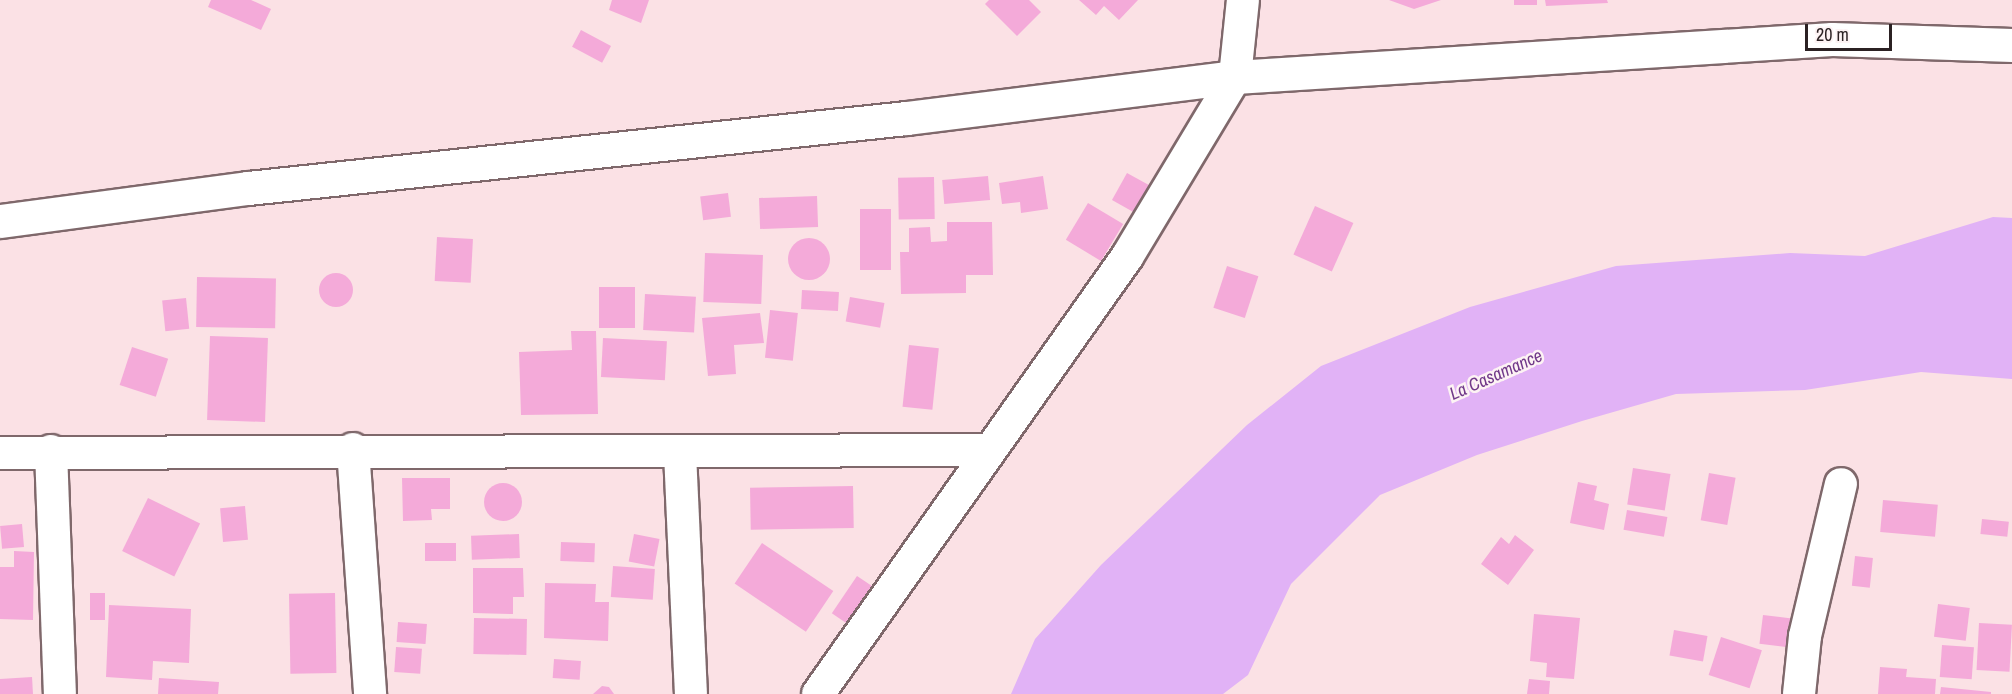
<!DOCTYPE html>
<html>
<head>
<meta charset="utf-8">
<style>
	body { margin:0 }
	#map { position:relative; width:2012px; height:694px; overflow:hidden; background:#fbe1e5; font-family:"Archivo Narrow",sans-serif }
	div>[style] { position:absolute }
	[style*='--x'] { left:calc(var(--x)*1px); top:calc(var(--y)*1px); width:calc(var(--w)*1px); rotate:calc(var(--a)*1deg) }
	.water>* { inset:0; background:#e1b2f6 }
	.building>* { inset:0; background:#f4aad9; transform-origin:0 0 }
	.round { border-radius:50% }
	.roads { filter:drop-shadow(2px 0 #7f686b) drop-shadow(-2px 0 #7f686b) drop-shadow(0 2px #7f686b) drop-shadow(0 -2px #7f686b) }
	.minor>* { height:32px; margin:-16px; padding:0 16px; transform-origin:16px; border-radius:16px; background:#fff }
	.major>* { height:33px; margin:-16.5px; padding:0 16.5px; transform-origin:16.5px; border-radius:16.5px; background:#fff }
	span { translate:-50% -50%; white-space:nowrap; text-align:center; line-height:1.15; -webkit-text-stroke:5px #fdf3f4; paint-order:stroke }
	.water-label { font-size:18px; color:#723a8a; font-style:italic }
	.scale { position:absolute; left:1805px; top:24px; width:87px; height:27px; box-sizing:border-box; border:3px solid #2b2123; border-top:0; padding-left:8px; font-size:18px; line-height:21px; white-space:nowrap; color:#2b2123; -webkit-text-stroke:4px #fdf3f4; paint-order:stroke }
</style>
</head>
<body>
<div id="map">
	<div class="water">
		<i style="clip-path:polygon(1993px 217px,2012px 218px,2012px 379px,1921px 372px,1805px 390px,1676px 394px,1582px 421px,1477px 455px,1380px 495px,1291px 584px,1248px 675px,1223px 694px,1011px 694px,1035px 639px,1101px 565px,1247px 425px,1321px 366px,1470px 307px,1616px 266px,1790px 253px,1865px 256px)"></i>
	</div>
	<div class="building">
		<i style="clip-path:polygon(211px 0,251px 0,271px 9px,261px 30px,208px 7px)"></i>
		<i style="clip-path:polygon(612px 0,649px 0,641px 23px,609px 10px)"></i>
		<i style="clip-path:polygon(989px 0,1029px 0,1041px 12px,1017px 36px,985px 4px)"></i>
		<i style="clip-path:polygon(1079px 0,1138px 0,1119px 20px,1104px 6px,1096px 15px)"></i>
		<i style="clip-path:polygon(1389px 0,1441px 0,1414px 9px)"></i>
		<i style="left:1514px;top:0;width:23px;height:5px"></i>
		<i style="clip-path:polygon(1545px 0,1607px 0,1608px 3px,1546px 6px)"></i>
		<i style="left:581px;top:30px;width:34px;height:19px;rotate:28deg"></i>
		<i style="left:1127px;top:173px;width:26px;height:31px;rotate:29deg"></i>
		<i style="left:988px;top:176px;width:24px;height:46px;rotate:85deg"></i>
		<i style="clip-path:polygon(1043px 176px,1048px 209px,1021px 213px,1020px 202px,1002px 204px,999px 183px)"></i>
		<i style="left:934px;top:177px;width:42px;height:36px;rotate:89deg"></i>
		<i style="left:728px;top:193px;width:24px;height:28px;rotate:83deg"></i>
		<i style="left:817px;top:196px;width:31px;height:58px;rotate:88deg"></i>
		<i style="left:1088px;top:203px;width:41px;height:43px;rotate:31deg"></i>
		<i style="left:1315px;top:206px;width:42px;height:53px;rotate:24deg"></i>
		<i style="left:860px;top:209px;width:31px;height:61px"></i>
		<i style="clip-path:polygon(947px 222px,992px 222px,993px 275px,966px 275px,966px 293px,901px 294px,900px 252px,909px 252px,909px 228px,930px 227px,931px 242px,947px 241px)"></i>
		<i style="left:437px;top:237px;width:36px;height:44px;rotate:3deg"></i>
		<i class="round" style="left:788px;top:238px;width:42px;height:42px"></i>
		<i style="left:705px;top:253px;width:58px;height:49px;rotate:2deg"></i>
		<i style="left:1227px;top:266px;width:33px;height:44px;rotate:18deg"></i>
		<i class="round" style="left:319px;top:273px;width:34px;height:34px"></i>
		<i style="left:197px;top:277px;width:79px;height:50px;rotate:1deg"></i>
		<i style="left:599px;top:287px;width:36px;height:41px"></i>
		<i style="left:802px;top:290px;width:37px;height:19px;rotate:3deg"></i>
		<i style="left:645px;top:294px;width:51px;height:36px;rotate:3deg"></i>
		<i style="left:850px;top:297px;width:35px;height:25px;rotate:10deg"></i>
		<i style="left:186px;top:298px;width:31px;height:24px;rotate:84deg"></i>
		<i style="left:770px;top:310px;width:28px;height:48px;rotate:6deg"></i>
		<i style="clip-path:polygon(760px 313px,764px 343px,734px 345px,736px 374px,708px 376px,702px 318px)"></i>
		<i style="clip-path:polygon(571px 331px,596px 331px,598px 414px,521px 415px,519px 352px,572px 350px)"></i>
		<i style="left:210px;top:336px;width:58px;height:84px;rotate:2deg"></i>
		<i style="left:603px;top:338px;width:64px;height:39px;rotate:3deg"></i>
		<i style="left:909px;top:345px;width:30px;height:62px;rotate:6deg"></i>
		<i style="left:132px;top:347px;width:38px;height:40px;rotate:18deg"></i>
		<i style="left:1633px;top:468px;width:38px;height:37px;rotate:9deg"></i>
		<i style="left:1709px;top:473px;width:27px;height:48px;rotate:10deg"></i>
		<i style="clip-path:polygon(402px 478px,450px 478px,450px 509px,431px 509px,432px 520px,403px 521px)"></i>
		<i style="clip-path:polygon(1578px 482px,1597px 486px,1594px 500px,1609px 504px,1604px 530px,1570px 523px)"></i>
		<i class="round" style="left:484px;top:483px;width:38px;height:38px"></i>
		<i style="left:853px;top:486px;width:42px;height:103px;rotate:89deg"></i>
		<i style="left:148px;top:498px;width:58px;height:59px;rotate:26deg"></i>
		<i style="left:1883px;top:500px;width:55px;height:32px;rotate:5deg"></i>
		<i style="left:245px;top:506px;width:34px;height:25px;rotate:85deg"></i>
		<i style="left:1627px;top:510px;width:41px;height:20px;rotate:10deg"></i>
		<i style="left:1982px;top:519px;width:27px;height:15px;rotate:6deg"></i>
		<i style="left:22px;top:524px;width:23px;height:22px;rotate:85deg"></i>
		<i style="left:519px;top:534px;width:24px;height:48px;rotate:88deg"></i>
		<i style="left:634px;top:534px;width:26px;height:28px;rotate:11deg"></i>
		<i style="clip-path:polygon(1515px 535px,1534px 550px,1508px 585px,1481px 564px,1501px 537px,1509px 544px)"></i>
		<i style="left:561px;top:542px;width:34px;height:19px;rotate:2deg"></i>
		<i style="left:425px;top:543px;width:31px;height:18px"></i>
		<i style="left:762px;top:543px;width:86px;height:49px;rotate:34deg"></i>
		<i style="clip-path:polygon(14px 551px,34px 552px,33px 620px,0 619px,0 567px,14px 567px)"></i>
		<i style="left:1855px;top:556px;width:18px;height:30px;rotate:6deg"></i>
		<i style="left:613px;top:566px;width:42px;height:31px;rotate:4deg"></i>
		<i style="clip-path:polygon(473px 568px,523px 568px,524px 597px,513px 597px,513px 614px,473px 613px)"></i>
		<i style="left:857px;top:576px;width:23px;height:45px;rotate:34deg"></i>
		<i style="clip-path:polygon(545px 583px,596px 584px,595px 602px,609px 602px,608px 641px,544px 638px)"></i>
		<i style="left:90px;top:593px;width:15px;height:27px"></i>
		<i style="left:335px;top:593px;width:80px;height:46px;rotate:89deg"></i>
		<i style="left:1938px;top:604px;width:32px;height:33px;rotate:7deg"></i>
		<i style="clip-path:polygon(109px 605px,191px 609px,189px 663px,153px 661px,152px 680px,106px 677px)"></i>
		<i style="clip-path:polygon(1534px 614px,1580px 618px,1574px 679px,1546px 677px,1547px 663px,1530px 661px)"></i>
		<i style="left:1763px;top:615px;width:31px;height:29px;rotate:7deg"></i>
		<i style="left:474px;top:618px;width:53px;height:36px;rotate:1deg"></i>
		<i style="left:398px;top:622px;width:29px;height:20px;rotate:4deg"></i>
		<i style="left:1979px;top:623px;width:33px;height:47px;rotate:3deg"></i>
		<i style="left:1674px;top:630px;width:34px;height:26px;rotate:10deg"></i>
		<i style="left:1721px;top:637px;width:43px;height:40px;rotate:18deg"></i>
		<i style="left:1942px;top:645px;width:32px;height:32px;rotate:4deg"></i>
		<i style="left:396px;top:647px;width:26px;height:25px;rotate:4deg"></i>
		<i style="left:554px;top:659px;width:27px;height:19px;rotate:4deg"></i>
		<i style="clip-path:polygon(1880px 667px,1907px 669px,1906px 677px,1936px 679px,1935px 694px,1878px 694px)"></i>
		<i style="clip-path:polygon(32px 677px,33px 694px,0 694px,0 679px)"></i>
		<i style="clip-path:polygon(159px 678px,219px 682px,218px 694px,158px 694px)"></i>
		<i style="clip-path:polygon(1529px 679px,1550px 681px,1549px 694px,1527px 694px)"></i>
		<i style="clip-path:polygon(602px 686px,609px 687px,614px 694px,593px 694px)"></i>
		<i style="clip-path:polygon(1941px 687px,1991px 692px,1991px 694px,1940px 694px)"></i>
	</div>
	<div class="roads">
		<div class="minor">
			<i style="--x:353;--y:449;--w:246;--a:86"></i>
			<i style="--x:51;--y:451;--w:243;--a:87.9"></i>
			<i style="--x:0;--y:453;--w:986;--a:-0.17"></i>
			<i style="--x:680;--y:453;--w:241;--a:87.4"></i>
			<i style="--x:818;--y:694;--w:535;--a:-54.74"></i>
			<i style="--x:1127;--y:257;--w:210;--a:-59"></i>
			<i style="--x:1235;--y:77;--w:77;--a:-84.1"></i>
			<i style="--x:1799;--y:694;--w:58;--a:-84.1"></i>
			<i style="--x:1805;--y:636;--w:156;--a:-76.7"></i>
		</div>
		<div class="major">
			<i style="--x:0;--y:221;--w:250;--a:-7.6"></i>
			<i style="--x:248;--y:188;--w:662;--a:-6.07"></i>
			<i style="--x:906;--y:118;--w:332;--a:-7.1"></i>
			<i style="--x:1235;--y:77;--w:598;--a:-3.64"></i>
			<i style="--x:1832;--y:39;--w:180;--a:1.9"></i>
		</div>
	</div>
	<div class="water-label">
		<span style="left:1496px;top:375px;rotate:-24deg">La Casamance</span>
	</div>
	<div class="scale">20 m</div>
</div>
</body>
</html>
